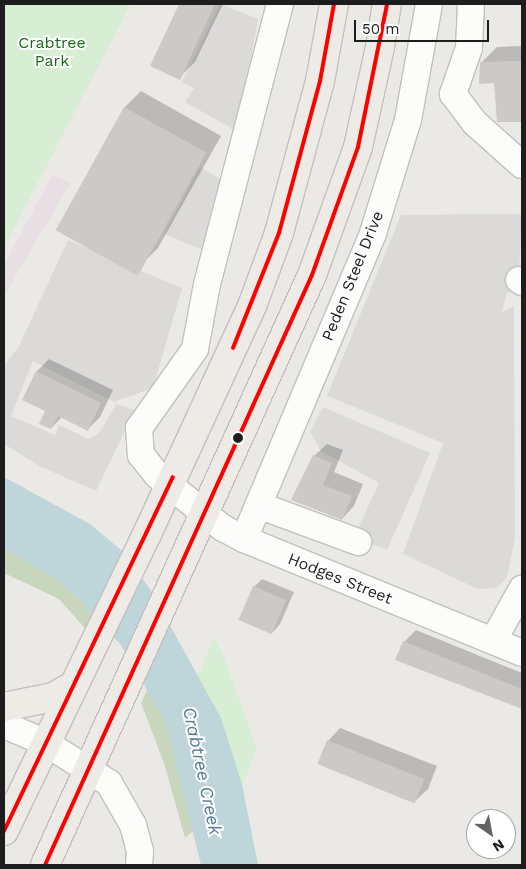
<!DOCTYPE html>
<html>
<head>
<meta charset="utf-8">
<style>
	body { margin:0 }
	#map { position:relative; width:526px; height:869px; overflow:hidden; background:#ebe9e6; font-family:"Work Sans",sans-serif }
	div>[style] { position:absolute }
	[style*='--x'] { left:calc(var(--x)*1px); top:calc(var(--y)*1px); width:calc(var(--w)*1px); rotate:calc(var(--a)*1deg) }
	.industrial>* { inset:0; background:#e8dfe4 }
	.forest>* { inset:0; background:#c9d6be }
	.park>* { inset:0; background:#d7eed5 }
	.parking>* { inset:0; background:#dbdad9 }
	.water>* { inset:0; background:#bed6da }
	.shadow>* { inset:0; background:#0003 }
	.building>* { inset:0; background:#ccc9c7; transform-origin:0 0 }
	.roads { filter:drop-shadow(1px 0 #c1c0be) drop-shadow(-1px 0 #c1c0be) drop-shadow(0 1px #c1c0be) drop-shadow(0 -1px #c1c0be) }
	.minor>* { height:26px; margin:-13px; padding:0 13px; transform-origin:13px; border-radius:13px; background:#fcfcfb }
	.major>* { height:28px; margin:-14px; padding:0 14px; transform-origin:14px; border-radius:14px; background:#eeeae5 }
	.bus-1>* { height:4px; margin:-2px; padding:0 2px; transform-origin:2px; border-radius:2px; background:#fe0000 }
	.dots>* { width:14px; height:14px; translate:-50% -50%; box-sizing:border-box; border:2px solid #fff; border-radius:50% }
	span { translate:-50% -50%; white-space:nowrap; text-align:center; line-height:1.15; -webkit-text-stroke:4px #fff; paint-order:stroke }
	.park-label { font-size:16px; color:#196d1b }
	.street-label { font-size:16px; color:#1d1d1d }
	.water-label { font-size:18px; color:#537a99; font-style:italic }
	.frame { position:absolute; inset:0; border:5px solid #1d1d1d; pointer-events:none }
	.north { position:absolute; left:466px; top:809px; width:50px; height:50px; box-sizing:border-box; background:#fff; border:1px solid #a5a5a5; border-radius:50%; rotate:147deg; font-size:14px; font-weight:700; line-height:20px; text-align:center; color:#1d1d1d }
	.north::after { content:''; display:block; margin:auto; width:18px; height:22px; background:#656463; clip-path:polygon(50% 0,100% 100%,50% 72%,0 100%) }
	.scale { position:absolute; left:354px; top:20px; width:135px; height:22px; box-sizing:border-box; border:2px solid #1d1d1d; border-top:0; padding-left:6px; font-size:15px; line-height:18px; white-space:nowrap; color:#1d1d1d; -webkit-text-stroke:4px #fff; paint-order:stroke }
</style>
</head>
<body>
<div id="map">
	<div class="industrial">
		<i style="clip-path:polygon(52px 175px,71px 183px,4px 296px,4px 265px)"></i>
	</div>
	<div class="forest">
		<i style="clip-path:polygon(4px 548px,55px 579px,80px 600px,96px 617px,89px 633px,59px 599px,4px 573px)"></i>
		<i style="clip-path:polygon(148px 688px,166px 708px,199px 826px,185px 838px,164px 763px,141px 703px)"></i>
	</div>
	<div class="park">
		<i style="clip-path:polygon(4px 4px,131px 4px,4px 248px)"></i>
		<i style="clip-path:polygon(214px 637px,225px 659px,257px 749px,222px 834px,184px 708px)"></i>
	</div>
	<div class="parking">
		<i style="clip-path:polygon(220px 4px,258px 19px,238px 132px,185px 102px,194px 88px,182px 82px)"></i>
		<i style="clip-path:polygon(200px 167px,231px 186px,211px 253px,164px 234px)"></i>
		<i style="clip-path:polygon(522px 214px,518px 293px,507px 292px,502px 312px,514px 306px,515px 538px,507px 577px,497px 588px,478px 589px,403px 554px,443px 443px,327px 396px,401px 215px)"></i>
		<i style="clip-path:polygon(68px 240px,182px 288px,153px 388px,114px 402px,33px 361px,11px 416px,55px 435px,59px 425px,89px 439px,101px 431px,116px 404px,135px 410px,96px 491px,39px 466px,4px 444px,4px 366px,19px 346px)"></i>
		<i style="clip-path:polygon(323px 407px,430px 453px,387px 550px,354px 537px,379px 483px,321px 451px,310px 432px)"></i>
	</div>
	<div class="water">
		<i style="clip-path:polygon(4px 477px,90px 524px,121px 550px,150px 589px,221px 718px,242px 784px,258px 865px,201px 865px,165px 721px,121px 645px,80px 600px,55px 579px,4px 548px)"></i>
	</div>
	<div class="shadow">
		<i style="clip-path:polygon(181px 4px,223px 4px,195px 62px,179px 78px,151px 65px)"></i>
		<i style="clip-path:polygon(522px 46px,522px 121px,498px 121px,495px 82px,481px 63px,497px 47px)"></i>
		<i style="clip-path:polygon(141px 91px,221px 136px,158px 248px,142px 264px,58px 229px,125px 107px)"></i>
		<i style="clip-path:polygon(49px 359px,113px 390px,100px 417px,87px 430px,62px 417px,51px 428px,37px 371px)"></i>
		<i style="clip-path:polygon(327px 444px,343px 450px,334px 472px,363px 484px,354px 506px,342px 519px,292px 499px,314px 456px)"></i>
		<i style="clip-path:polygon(262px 579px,294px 592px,280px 624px,272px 633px,254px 587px)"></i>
		<i style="clip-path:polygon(416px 630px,522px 673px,522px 708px,397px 659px,404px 642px)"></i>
		<i style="clip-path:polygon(340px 728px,437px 766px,428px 789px,415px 801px,328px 741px)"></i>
	</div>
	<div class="building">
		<i style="clip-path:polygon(179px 4px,215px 4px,180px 80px,150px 66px)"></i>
		<i style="clip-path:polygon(522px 61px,522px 122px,497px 122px,494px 83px,479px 84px,480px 62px)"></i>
		<i style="left:124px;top:107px;width:94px;height:141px;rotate:29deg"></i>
		<i style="clip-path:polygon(36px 371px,101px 403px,88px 431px,58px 416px,51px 429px,39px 424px,45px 411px,22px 400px)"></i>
		<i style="clip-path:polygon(313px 455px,332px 463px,323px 485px,352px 496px,342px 520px,291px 500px)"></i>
		<i style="left:253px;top:586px;width:36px;height:37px;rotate:23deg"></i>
		<i style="clip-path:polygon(403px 641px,522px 689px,522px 709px,395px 660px)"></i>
		<i style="left:327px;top:740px;width:105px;height:26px;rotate:22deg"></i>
	</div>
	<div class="roads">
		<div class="minor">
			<i style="--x:280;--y:4;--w:289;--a:104.6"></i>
			<i style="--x:207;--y:284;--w:66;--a:100.5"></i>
			<i style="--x:195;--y:349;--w:97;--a:125.3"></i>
			<i style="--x:139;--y:428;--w:27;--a:86"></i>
			<i style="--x:141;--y:455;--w:26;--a:51"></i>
			<i style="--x:157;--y:475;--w:85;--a:38.8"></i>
			<i style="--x:223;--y:528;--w:24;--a:28"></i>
			<i style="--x:244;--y:539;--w:300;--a:22.3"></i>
			<i style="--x:471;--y:4;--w:44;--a:92.6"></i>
			<i style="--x:469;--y:48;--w:49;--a:109.2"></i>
			<i style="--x:453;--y:94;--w:36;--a:53"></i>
			<i style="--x:475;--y:123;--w:63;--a:41.8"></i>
			<i style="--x:519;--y:280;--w:4;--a:34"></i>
			<i style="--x:258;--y:505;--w:107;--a:20.3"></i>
			<i style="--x:244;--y:539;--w:332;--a:-67.1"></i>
			<i style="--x:373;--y:233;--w:118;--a:-72.8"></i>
			<i style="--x:408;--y:120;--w:118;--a:-79.7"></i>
			<i style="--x:493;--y:641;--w:60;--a:-60.9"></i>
			<i style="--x:4;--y:725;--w:43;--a:23"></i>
			<i style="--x:44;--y:742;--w:77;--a:32.2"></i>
			<i style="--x:109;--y:783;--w:48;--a:60.3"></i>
			<i style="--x:133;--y:825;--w:27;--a:75"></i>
			<i style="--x:140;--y:851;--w:14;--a:94"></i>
		</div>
		<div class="major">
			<i style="--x:4;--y:707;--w:50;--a:-11.5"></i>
			<i style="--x:53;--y:697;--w:21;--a:-29"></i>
			<i style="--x:4;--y:831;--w:332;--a:-64.3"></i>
			<i style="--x:148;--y:532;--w:249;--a:-65.3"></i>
			<i style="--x:252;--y:306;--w:78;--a:-69.7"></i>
			<i style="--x:279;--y:233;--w:157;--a:-74.9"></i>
			<i style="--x:320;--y:81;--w:78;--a:-79.7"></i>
			<i style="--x:45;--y:865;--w:648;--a:-65.65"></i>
			<i style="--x:312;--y:275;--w:136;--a:-70.2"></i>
			<i style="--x:358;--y:147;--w:102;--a:-77.6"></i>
			<i style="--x:380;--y:47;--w:44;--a:-80.8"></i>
		</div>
	</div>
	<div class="bus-1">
		<i style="--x:233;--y:348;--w:124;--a:-68.2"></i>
		<i style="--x:279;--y:233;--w:157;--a:-74.9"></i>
		<i style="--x:320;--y:81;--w:78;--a:-79.7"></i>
		<i style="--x:4;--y:831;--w:392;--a:-64.5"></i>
		<i style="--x:45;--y:865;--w:648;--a:-65.65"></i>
		<i style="--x:312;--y:275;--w:136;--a:-70.2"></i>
		<i style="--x:358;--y:147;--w:146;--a:-78.5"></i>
	</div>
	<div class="dots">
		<i style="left:238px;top:438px;background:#1d1d1d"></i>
	</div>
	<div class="park-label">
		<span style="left:52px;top:52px">Crabtree<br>Park</span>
	</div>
	<div class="street-label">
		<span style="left:353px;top:276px;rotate:-68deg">Peden Steel Drive</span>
		<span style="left:340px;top:579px;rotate:22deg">Hodges Street</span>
	</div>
	<div class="water-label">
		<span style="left:202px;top:771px;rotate:78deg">Crabtree Creek</span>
	</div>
	<div class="frame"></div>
	<div class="north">N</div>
	<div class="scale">50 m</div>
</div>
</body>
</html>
